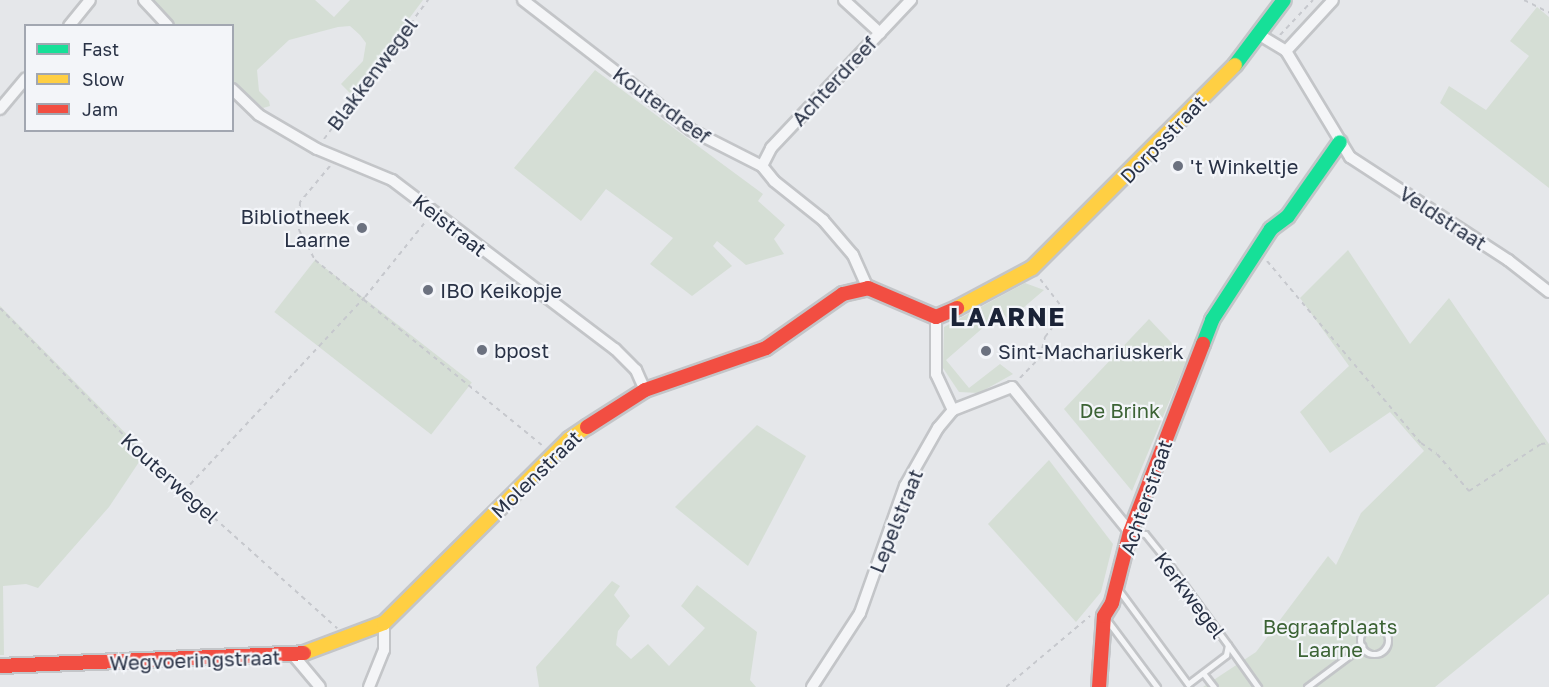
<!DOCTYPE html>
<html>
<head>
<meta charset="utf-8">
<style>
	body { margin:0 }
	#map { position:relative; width:1549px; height:687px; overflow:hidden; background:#e5e7ea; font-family:"Golos Text",sans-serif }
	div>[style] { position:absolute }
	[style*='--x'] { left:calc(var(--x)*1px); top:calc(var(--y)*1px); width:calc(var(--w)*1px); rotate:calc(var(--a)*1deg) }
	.green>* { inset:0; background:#d5ded5; transform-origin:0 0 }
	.path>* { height:2px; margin-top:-1px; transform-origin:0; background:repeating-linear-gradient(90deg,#c6c8cd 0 4.5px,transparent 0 9px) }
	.roads { filter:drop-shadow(2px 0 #c3c5c8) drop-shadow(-2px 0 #c3c5c8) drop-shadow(0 2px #c3c5c8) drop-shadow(0 -2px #c3c5c8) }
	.lane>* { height:5px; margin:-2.5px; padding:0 2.5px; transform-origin:2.5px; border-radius:2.5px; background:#f4f5f7 }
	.lane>.ring { margin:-2.5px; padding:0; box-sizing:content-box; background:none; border:5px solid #f4f5f7; border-radius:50% }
	.street>* { height:10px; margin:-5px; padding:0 5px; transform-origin:5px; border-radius:5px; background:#f4f5f7 }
	.fast>* { height:14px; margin:-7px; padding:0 7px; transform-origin:7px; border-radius:7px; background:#16e098 }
	.slow>* { height:14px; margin:-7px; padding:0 7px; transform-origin:7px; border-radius:7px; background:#ffcf43 }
	.jam>* { height:14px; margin:-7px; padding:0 7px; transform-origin:7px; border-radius:7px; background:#f24e42 }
	.dots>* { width:16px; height:16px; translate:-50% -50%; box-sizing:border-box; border:3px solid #f3f5f9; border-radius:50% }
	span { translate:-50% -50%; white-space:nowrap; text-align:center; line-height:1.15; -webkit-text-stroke:4.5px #f3f5f9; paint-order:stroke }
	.street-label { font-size:20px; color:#293246 }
	.poi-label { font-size:20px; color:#293246 }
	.left { translate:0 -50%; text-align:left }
	.right { translate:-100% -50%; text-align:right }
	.park-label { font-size:20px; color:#3c6335 }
	.district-label { font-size:26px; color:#1b2337; font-weight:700; letter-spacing:1.5px }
	.legend { position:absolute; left:24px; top:24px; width:210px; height:108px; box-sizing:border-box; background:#f3f5f9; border:2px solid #a2a7b1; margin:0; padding:8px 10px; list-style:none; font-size:18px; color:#293246 }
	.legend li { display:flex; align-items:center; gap:12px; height:30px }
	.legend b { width:30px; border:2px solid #a2a7b1 }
</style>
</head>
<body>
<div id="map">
	<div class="green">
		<i style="clip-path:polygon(149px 0,315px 0,334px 17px,350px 0,423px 0,352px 95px,341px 84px,363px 61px,366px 43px,360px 35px,350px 26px,338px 27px,289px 40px,257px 70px,259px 91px,269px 101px,270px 106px,263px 108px,233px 81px,232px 26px,175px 25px)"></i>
		<i style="clip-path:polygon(1537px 7px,1549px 17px,1549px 188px,1440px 103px,1449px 86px,1486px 110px,1529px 56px,1510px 41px)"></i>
		<i style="clip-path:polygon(595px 70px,763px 194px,758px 201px,785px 225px,774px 239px,784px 254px,746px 265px,717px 241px,713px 246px,732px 266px,692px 296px,650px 264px,673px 238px,606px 189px,581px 221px,514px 168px)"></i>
		<i style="clip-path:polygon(1348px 250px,1410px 344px,1449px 298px,1549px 444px,1549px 594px,1435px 687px,1203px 687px,1256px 652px,1328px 556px,1336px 565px,1361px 513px,1424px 451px,1390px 412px,1330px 453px,1300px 412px,1349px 366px,1300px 298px)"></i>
		<i style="left:315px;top:260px;width:199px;height:66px;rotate:38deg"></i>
		<i style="clip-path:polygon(1025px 283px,1044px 290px,1009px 320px,1001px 312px,946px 360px,969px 388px,1000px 364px,1013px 374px,979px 393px,959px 392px,943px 368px,944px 327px)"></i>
		<i style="clip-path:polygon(0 306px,145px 453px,109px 507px,38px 588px,26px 584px,3px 586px,4px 655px,0 655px)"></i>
		<i style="clip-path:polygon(1149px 319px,1187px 359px,1132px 491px,1064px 409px)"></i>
		<i style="clip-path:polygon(757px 425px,806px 456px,748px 566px,675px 507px)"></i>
		<i style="clip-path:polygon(1049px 460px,1113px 544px,1101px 592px,1076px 622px,988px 524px)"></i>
		<i style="clip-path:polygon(612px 581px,620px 586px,614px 595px,630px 616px,618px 631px,616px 645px,631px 659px,648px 644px,669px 666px,705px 628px,681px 606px,697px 585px,757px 632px,750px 680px,756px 687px,539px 687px,536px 667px)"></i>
	</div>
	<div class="path">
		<i style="--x:1524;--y:0;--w:28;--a:27"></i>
		<i style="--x:1280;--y:35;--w:48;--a:-46.7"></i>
		<i style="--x:324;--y:139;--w:174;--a:-53.2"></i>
		<i style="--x:330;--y:166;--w:47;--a:129.8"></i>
		<i style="--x:300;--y:202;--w:28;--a:92"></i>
		<i style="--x:299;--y:230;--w:34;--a:62"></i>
		<i style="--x:315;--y:260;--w:293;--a:39.2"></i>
		<i style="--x:1267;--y:261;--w:238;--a:49.8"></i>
		<i style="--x:1421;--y:443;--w:19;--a:35"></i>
		<i style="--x:1437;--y:454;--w:49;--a:49.1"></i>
		<i style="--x:1469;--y:491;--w:86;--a:-33.1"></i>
		<i style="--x:1541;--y:444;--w:8;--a:-7"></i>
		<i style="--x:0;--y:308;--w:192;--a:45.8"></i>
		<i style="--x:134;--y:446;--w:273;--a:41.9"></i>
		<i style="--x:1020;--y:378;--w:29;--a:-46"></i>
		<i style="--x:1040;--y:357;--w:21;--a:-76"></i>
		<i style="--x:1045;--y:337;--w:33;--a:-52"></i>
		<i style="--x:1065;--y:311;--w:41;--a:-128"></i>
		<i style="--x:184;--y:491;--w:265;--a:-47"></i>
		<i style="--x:365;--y:297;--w:97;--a:-51.2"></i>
		<i style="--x:1006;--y:687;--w:110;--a:-40.2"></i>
	</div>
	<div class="roads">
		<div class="lane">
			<i style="--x:1118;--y:589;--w:118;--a:53.6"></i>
			<i style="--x:1188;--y:684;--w:48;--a:-37.3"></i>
			<i style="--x:1226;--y:655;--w:10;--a:-79"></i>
			<i style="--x:1228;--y:645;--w:110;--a:-126.1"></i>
			<i style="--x:1163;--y:556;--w:28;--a:-129"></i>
			<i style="--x:1145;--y:534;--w:14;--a:-172"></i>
			<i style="--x:1107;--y:620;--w:84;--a:53.3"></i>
			<i class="ring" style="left:1360px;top:626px;width:23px;height:23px"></i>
			<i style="--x:1228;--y:645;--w:52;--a:54.5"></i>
			<i style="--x:1203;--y:673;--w:18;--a:52"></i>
			<i style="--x:1307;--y:687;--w:69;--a:-36.7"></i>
		</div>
		<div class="street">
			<i style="--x:144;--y:0;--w:35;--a:47"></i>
			<i style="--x:523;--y:0;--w:212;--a:37.7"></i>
			<i style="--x:691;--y:130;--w:80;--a:26.9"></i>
			<i style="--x:762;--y:166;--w:19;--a:51"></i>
			<i style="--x:774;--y:181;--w:63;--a:38.5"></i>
			<i style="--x:823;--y:220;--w:46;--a:49.4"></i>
			<i style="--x:853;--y:255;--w:36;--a:66"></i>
			<i style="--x:844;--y:0;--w:49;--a:42.5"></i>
			<i style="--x:69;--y:26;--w:33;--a:-51"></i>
			<i style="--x:1258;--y:34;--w:33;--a:31"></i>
			<i style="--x:1286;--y:51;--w:124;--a:58.9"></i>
			<i style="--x:1350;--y:157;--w:189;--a:33.1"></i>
			<i style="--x:1508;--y:260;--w:52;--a:38"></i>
			<i style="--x:1286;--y:51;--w:69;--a:-47.3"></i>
			<i style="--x:232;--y:89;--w:37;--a:44"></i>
			<i style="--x:259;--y:115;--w:67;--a:30.4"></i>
			<i style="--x:317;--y:149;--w:81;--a:22.5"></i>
			<i style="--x:392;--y:180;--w:280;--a:37.2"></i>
			<i style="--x:615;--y:349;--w:30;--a:45"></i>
			<i style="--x:636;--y:370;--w:22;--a:66"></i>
			<i style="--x:0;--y:109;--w:40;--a:-50"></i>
			<i style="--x:762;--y:166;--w:20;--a:-63"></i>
			<i style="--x:771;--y:148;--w:204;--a:-46.6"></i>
			<i style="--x:936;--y:317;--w:57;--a:90"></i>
			<i style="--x:936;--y:374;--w:40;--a:65"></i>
			<i style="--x:294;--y:656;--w:40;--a:50"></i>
			<i style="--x:369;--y:687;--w:40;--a:-68"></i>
			<i style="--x:384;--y:650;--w:27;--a:-90"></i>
			<i style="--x:812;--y:687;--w:88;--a:-57"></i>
			<i style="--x:860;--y:613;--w:135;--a:-70.5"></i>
			<i style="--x:905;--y:486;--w:67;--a:-60.4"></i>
			<i style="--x:938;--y:428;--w:23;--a:-50"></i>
			<i style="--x:953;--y:410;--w:63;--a:-21.3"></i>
			<i style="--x:1012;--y:387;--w:187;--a:50.9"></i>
		</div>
		<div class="fast">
			<i style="--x:1235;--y:65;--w:81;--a:-53"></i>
			<i style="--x:1203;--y:344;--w:26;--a:-69"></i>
			<i style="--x:1212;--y:320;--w:108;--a:-57"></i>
			<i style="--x:1271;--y:229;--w:21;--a:-37"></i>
			<i style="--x:1288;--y:216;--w:90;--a:-54.9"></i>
		</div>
		<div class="slow">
			<i style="--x:957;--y:308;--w:85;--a:-28.1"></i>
			<i style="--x:1032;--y:268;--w:287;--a:-45"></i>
			<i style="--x:304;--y:653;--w:85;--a:-20.6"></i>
			<i style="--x:384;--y:623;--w:261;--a:-44.8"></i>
			<i style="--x:569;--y:439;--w:22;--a:-34"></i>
		</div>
		<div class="jam">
			<i style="--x:587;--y:427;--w:69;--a:-32.5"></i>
			<i style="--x:645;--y:390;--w:128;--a:-19.1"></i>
			<i style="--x:766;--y:348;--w:94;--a:-35"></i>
			<i style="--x:843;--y:294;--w:26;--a:-13"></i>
			<i style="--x:868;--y:288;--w:74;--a:23.1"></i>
			<i style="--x:936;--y:317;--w:23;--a:-23"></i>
			<i style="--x:0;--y:666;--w:304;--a:-2.4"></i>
			<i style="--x:1099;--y:687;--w:71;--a:-86"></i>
			<i style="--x:1104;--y:616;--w:15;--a:-58"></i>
			<i style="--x:1112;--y:603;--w:73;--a:-75.8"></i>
			<i style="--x:1130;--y:532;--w:202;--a:-68.8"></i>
		</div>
	</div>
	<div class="dots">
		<i style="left:1178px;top:166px;background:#6b717f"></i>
		<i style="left:362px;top:228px;background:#6b717f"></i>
		<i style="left:428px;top:290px;background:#6b717f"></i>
		<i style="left:482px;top:350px;background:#6b717f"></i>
		<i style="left:986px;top:351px;background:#6b717f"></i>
	</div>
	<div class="street-label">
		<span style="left:372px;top:74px;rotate:-53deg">Blakkenwegel</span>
		<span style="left:834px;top:81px;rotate:-47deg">Achterdreef</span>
		<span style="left:662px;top:105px;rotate:36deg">Kouterdreef</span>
		<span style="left:1163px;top:139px;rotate:-46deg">Dorpsstraat</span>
		<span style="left:1443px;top:218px;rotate:33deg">Veldstraat</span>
		<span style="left:450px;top:225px;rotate:38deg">Keistraat</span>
		<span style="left:536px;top:474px;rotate:-44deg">Molenstraat</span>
		<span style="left:170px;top:478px;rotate:42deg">Kouterwegel</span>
		<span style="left:1146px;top:497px;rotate:-71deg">Achterstraat</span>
		<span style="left:896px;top:521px;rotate:-68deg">Lepelstraat</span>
		<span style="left:1190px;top:595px;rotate:53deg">Kerkwegel</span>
		<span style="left:195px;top:660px;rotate:-2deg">Wegvoeringstraat</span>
	</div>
	<div class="poi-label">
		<span class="left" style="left:1190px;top:166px">'t Winkeltje</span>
		<span class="right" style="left:350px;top:228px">Bibliotheek<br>Laarne</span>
		<span class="left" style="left:440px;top:290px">IBO Keikopje</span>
		<span class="left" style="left:494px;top:350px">bpost</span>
		<span class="left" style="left:998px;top:351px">Sint-Machariuskerk</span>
	</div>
	<div class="park-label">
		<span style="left:1120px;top:410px">De Brink</span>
		<span style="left:1330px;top:638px">Begraafplaats<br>Laarne</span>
	</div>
	<div class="district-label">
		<span style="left:1008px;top:317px">LAARNE</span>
	</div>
	<ul class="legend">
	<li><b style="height:8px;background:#16e098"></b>Fast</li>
	<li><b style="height:8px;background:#ffcf43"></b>Slow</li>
	<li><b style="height:8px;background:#f24e42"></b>Jam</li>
	</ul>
</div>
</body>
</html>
